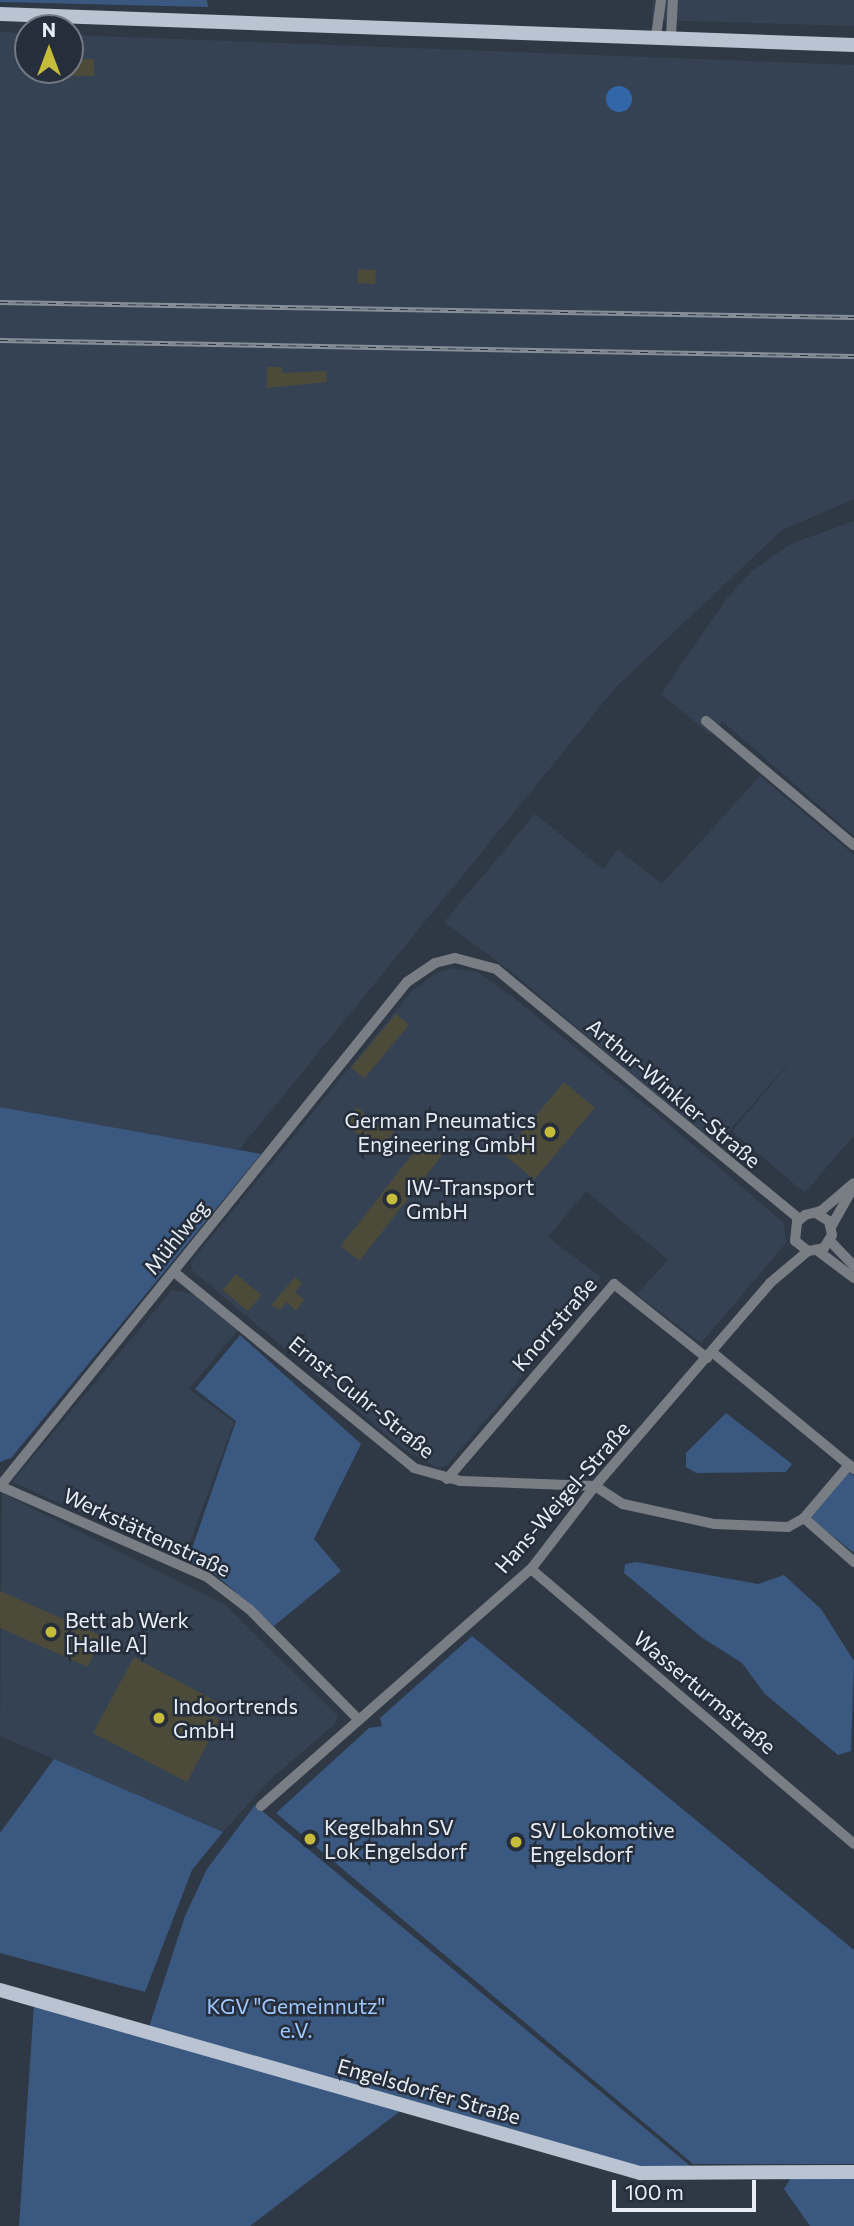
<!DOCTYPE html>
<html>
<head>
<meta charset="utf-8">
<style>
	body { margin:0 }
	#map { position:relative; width:854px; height:2226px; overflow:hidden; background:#2f3845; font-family:Commissioner,sans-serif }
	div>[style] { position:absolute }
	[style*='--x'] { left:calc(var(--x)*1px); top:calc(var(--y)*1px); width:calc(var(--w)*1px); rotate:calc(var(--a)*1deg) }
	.built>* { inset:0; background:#354253 }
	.green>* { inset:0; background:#3a5880 }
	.water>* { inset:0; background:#3366a8 }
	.round { border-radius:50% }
	.building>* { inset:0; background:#4c4b3a; transform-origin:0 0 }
	.minor>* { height:10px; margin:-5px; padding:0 5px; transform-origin:5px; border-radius:5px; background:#797e84 }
	.major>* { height:14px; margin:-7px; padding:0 7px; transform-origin:7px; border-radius:7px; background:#b9c3d1 }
	.rail>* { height:5px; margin-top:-2.5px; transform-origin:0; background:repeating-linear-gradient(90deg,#252e3a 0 8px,#878f99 0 16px); box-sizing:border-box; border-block:2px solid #878f99 }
	.dots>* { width:19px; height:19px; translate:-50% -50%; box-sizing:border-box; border:4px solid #252e3a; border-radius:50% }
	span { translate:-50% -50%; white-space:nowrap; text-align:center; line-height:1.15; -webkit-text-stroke:5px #252e3a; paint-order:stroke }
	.street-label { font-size:21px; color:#e7edf5 }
	.poi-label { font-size:21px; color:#e7edf5 }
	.right { translate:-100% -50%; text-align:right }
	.left { translate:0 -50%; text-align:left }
	.park-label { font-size:21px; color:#9fc7fe }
	.north { position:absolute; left:14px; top:14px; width:70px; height:70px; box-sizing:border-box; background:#252e3a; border:2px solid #737a85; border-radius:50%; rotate:0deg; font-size:19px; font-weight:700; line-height:28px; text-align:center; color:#e7edf5 }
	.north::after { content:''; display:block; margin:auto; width:24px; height:32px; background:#c6bc3c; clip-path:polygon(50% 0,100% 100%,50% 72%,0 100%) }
	.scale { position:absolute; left:612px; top:2180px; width:144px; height:32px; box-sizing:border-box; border:4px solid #e7edf5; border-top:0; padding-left:9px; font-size:21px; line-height:24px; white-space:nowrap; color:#e7edf5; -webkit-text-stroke:5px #252e3a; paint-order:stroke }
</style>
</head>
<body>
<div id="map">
	<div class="built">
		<i style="clip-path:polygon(653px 0,854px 0,854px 26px,652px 20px)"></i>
		<i style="clip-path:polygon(0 32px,28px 33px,28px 70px,70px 70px,70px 35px,854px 65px,854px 499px,782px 530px,616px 687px,239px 1150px,0 1107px)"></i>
		<i style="clip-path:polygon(854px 521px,854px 836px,722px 721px,711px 735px,661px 694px,727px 598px,752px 571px,790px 544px)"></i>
		<i style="clip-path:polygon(760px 776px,854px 855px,854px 1135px,805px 1193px,732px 1131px,807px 1042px,716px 1146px,513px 973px,444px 922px,535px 814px,603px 869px,618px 849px,662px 884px)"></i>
		<i style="clip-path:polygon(453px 968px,477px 972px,509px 994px,651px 1109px,784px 1223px,786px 1243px,701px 1343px,637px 1294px,668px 1260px,586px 1191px,548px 1237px,601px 1277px,500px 1404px,446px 1466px,438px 1468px,402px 1448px,192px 1270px,191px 1262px,411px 992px,437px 972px)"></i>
		<i style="clip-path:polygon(172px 1290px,194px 1294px,238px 1330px,189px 1389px,234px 1422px,184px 1559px,12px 1482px)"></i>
		<i style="clip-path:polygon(2px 1493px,224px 1604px,338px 1716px,335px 1724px,271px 1779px,223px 1832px,0 1736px)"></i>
	</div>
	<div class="green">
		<i style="clip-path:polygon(207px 0,208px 7px,0 2px,0 0)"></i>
		<i style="clip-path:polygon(0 1107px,261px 1154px,11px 1458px,0 1462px)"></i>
		<i style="clip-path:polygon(240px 1335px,361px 1444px,314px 1539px,341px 1571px,274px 1626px,216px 1575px,188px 1560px,236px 1421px,195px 1389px)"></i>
		<i style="clip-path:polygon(726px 1413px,792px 1464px,786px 1472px,696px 1473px,686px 1467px,686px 1453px)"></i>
		<i style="clip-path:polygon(847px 1471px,854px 1476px,854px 1553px,809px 1517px)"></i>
		<i style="clip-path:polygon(637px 1562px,758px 1584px,784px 1575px,821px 1609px,854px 1661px,851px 1751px,838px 1755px,765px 1694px,742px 1663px,701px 1637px,624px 1573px,625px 1564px)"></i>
		<i style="clip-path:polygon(472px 1636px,854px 1950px,854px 2164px,693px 2164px,276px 1813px,369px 1728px,382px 1726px,380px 1718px)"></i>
		<i style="clip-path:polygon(54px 1759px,223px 1832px,192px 1870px,145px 1992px,0 1953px,0 1833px)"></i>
		<i style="clip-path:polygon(255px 1805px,694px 2169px,647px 2169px,412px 2102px,250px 2226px,19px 2226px,34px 2004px,149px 2027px,185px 1916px,207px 1869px)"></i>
		<i style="clip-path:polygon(854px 2175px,854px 2226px,810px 2226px,784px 2189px,791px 2178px)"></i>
	</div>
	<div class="water">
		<i class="round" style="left:606px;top:86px;width:26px;height:26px"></i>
	</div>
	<div class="building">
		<i style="left:70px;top:59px;width:24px;height:17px"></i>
		<i style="left:358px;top:269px;width:18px;height:14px;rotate:3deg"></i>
		<i style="clip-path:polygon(267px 367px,282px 367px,282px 373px,326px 371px,327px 382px,267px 388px)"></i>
		<i style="left:396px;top:1014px;width:17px;height:70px;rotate:40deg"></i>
		<i style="left:564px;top:1082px;width:40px;height:94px;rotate:40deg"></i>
		<i style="clip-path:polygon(357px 1107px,381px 1127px,388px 1119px,398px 1127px,378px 1151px,344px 1123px)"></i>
		<i style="left:425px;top:1138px;width:24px;height:137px;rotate:38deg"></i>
		<i style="left:236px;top:1274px;width:33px;height:21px;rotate:40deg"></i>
		<i style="clip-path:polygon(295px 1277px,302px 1283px,295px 1292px,304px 1300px,296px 1311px,287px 1302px,279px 1310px,271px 1305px)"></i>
		<i style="clip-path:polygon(0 1591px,102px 1636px,88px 1667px,0 1628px)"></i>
		<i style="clip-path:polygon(134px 1657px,219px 1703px,212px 1715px,220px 1720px,187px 1782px,93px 1733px)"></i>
	</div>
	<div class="minor">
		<i style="--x:656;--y:36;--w:36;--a:-82"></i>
		<i style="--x:671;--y:36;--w:36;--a:-87"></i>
		<i style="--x:706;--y:721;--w:193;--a:40"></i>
		<i style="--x:816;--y:1213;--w:15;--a:32"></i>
		<i style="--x:829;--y:1221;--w:14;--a:78"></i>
		<i style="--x:832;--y:1235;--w:15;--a:122"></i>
		<i style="--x:824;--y:1248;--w:16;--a:169"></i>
		<i style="--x:808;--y:1251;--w:16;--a:-142"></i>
		<i style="--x:795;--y:1241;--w:19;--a:-84"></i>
		<i style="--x:797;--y:1222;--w:11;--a:-41"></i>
		<i style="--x:805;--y:1215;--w:16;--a:-14"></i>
		<i style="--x:821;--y:1211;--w:43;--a:-40.3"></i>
		<i style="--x:831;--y:1227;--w:47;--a:-60.7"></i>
		<i style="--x:830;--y:1241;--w:35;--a:46"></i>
		<i style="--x:818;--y:1251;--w:45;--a:36.9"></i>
		<i style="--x:174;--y:1272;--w:310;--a:39.2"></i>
		<i style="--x:414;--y:1468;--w:49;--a:15.5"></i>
		<i style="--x:461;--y:1481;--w:134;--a:2.1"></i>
		<i style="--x:712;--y:1352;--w:184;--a:39.5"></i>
		<i style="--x:447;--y:1479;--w:257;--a:-49.4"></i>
		<i style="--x:614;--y:1284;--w:119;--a:38.5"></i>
		<i style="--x:595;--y:1486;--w:33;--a:33"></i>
		<i style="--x:623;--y:1504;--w:94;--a:12.3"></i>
		<i style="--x:715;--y:1524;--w:73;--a:2.4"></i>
		<i style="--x:788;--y:1527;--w:18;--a:-29"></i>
		<i style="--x:804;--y:1518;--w:67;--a:41.3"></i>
		<i style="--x:804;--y:1518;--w:70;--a:-49.7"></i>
		<i style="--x:531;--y:1569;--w:424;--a:40.4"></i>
		<i style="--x:356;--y:1717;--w:152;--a:-134.7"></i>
		<i style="--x:249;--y:1609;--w:53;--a:-142.7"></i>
		<i style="--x:207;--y:1577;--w:226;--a:-156.3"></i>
		<i style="--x:0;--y:1486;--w:648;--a:-51.08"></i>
		<i style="--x:407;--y:982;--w:34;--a:-34"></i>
		<i style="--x:435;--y:963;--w:21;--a:-14"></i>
		<i style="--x:455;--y:958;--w:42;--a:15"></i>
		<i style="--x:496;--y:969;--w:393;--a:39.5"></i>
		<i style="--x:261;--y:1806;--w:359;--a:-41.3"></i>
		<i style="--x:531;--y:1569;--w:105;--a:-52.4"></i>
		<i style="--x:595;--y:1486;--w:268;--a:-49.2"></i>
		<i style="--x:770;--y:1283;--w:50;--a:-40.1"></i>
	</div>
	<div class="major">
		<i style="--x:0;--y:14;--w:855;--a:2.08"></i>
		<i style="--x:0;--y:1990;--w:666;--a:15.96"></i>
		<i style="--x:640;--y:2173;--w:214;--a:-0.3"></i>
	</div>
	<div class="rail">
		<i style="--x:0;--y:302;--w:854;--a:1.01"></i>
		<i style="--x:0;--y:340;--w:854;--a:1.07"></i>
	</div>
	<div class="dots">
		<i style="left:550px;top:1132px;background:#c6bc3c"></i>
		<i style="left:392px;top:1199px;background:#c6bc3c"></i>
		<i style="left:51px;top:1632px;background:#c6bc3c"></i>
		<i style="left:159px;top:1718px;background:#c6bc3c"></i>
		<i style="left:310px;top:1839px;background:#c6bc3c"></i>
		<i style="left:516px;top:1842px;background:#c6bc3c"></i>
	</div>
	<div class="street-label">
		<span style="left:674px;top:1093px;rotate:40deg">Arthur-Winkler-Straße</span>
		<span style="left:176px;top:1237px;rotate:-51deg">Mühlweg</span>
		<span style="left:554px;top:1324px;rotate:-49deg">Knorrstraße</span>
		<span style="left:362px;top:1397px;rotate:39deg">Ernst-Guhr-Straße</span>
		<span style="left:562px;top:1497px;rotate:-49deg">Hans-Weigel-Straße</span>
		<span style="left:147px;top:1532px;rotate:25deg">Werkstättenstraße</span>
		<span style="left:705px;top:1692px;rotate:40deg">Wasserturmstraße</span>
		<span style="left:429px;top:2091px;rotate:16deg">Engelsdorfer Straße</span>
	</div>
	<div class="poi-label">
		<span class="right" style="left:536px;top:1132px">German Pneumatics<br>Engineering GmbH</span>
		<span class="left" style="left:406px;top:1199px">IW-Transport<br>GmbH</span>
		<span class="left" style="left:65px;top:1632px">Bett ab Werk<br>[Halle A]</span>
		<span class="left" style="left:173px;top:1718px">Indoortrends<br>GmbH</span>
		<span class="left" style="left:324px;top:1839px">Kegelbahn SV<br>Lok Engelsdorf</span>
		<span class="left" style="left:530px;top:1842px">SV Lokomotive<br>Engelsdorf</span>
	</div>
	<div class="park-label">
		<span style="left:296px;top:2018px">KGV "Gemeinnutz"<br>e.V.</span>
	</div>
	<div class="north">N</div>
	<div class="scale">100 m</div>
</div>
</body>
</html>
